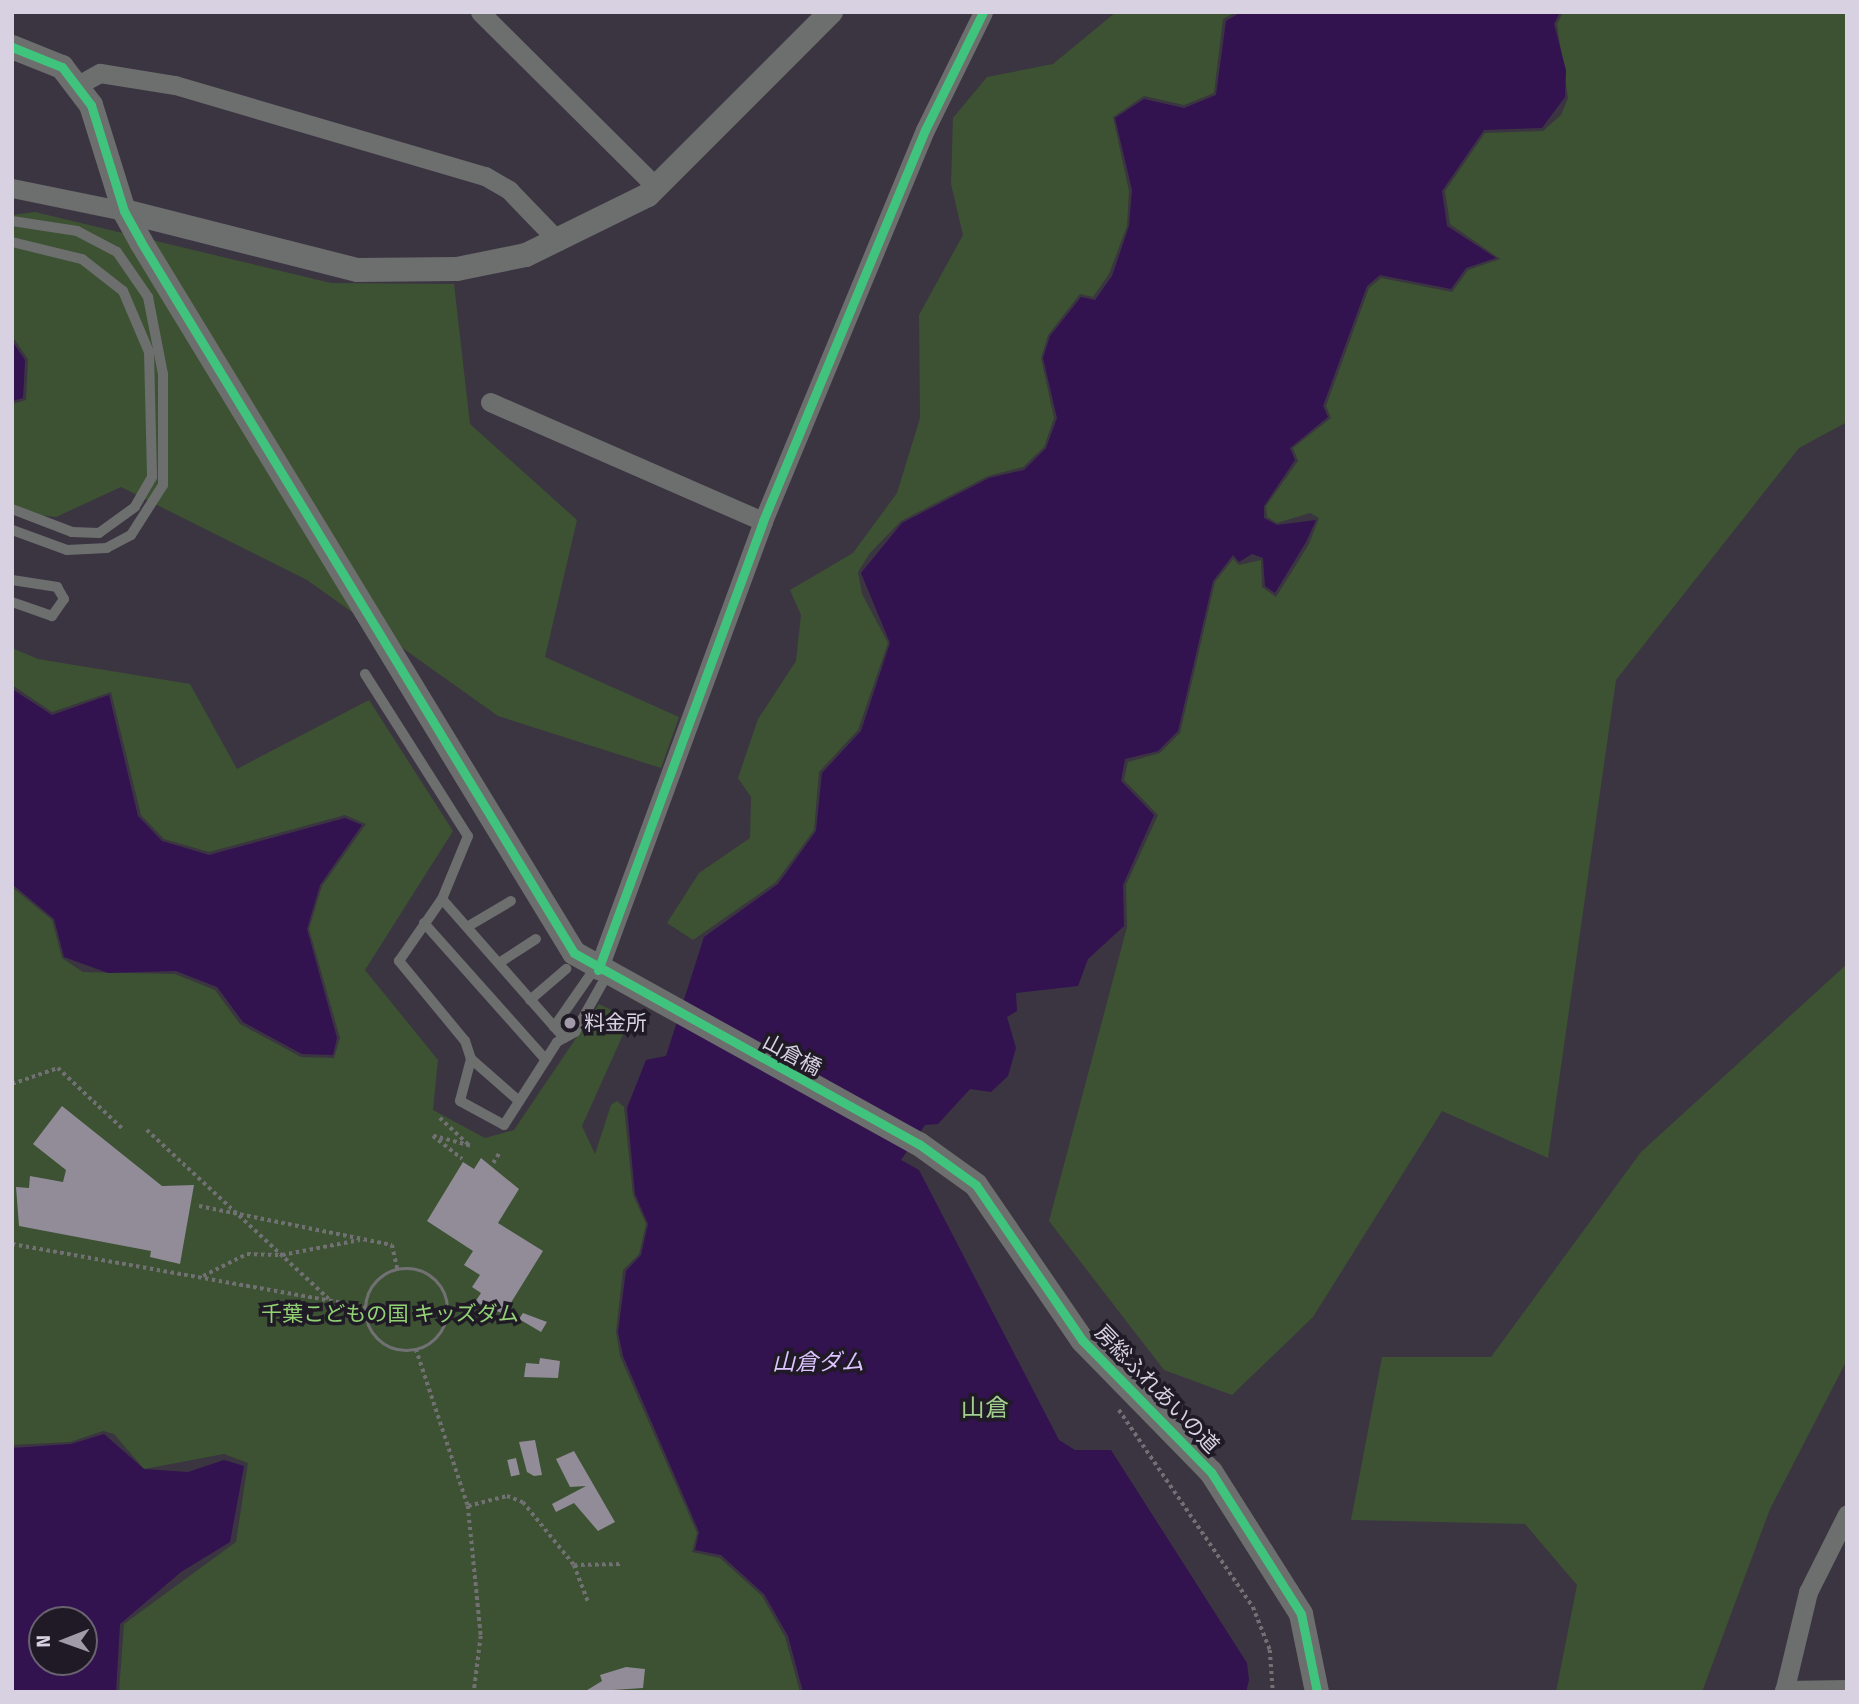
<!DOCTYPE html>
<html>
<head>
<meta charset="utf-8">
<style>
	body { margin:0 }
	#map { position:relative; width:1859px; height:1704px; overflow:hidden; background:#3b3542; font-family:"Fira Sans","Noto Sans JP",sans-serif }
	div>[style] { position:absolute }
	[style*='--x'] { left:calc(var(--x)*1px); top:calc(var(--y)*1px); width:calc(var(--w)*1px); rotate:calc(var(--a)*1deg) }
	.green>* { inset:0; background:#3c5232 }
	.water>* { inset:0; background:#32124f }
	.building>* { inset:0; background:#918c98; transform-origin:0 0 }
	.path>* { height:3.5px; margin-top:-1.75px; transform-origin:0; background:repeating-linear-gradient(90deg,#717073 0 3.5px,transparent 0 7px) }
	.path>.ring { margin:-1.75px; padding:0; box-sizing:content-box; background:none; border:3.5px solid #717073; border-radius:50% }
	.service>* { height:10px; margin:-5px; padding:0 5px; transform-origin:5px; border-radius:5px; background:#6d6e6e }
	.minor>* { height:19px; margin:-9.5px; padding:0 9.5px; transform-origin:9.5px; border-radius:9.5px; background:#6d6e6e }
	.tertiary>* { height:24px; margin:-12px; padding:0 12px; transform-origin:12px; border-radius:12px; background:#6d6e6e }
	.cycleway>* { height:9px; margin:-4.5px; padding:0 4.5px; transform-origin:4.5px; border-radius:4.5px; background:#40c37c }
	.dots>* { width:19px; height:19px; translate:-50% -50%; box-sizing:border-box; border:4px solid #1f1a25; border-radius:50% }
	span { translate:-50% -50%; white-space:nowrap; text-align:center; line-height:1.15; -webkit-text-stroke:7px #1f1a25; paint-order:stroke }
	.poi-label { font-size:21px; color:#d7d1e1 }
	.left { translate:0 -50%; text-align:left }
	.street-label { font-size:21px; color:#d7d1e1 }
	.park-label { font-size:21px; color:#93d274 }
	.water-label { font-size:23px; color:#dbc3fe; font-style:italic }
	.quarter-label { font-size:24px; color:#a2cf8e }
	.frame { position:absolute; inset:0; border:14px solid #d7d1e1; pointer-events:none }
	.north { position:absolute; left:28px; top:1606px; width:70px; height:70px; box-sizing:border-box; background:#1f1a25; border:2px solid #696370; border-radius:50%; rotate:269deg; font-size:19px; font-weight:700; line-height:28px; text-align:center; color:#d7d1e1 }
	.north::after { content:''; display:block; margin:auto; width:24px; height:32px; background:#a09aa9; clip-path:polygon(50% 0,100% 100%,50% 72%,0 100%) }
</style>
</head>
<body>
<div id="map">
	<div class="green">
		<i style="clip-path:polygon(1116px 12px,1236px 12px,1223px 19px,1214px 93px,1184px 105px,1144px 96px,1113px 117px,1129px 191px,1127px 226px,1109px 274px,1093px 297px,1080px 294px,1048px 335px,1041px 358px,1054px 418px,1044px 447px,1023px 467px,988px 476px,901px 521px,870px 553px,858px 572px,862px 594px,888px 643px,858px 730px,819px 772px,814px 830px,776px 882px,693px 940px,667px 923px,699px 873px,750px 838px,751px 797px,738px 778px,758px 719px,796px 661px,801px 615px,790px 590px,853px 553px,897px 493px,920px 418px,919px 315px,963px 235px,951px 184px,953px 118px,987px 77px,1053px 64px)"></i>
		<i style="clip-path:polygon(1563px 12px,1847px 12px,1847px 422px,1799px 448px,1616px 680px,1548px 1158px,1442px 1111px,1313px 1317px,1232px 1395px,1164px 1370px,1049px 1221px,1127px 927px,1126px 885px,1158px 815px,1124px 780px,1128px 762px,1160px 753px,1180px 733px,1215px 582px,1233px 559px,1239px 565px,1261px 560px,1262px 587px,1276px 597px,1309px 544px,1319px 518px,1310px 513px,1277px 523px,1267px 517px,1266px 506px,1298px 461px,1293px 448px,1331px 418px,1326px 406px,1369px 288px,1381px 278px,1452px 292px,1468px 270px,1500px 259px,1450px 224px,1445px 191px,1485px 133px,1543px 131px,1561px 115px,1568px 98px,1557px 24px)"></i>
		<i style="clip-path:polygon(35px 212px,331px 283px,454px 284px,470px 424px,577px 520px,545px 657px,679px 717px,661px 768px,498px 716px,307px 580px,121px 487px,56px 517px,12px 512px,12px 404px,26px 400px,28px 359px,12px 336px,12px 215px)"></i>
		<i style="clip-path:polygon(12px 648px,38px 659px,190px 684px,237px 769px,369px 700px,453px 831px,365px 970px,438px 1060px,433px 1110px,485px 1138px,514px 1130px,599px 1004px,630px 1019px,582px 1126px,595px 1154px,611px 1105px,617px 1101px,624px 1107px,633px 1195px,646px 1224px,639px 1254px,623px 1270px,616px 1332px,620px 1356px,697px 1533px,692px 1552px,720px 1558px,762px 1596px,785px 1637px,800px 1692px,119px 1692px,124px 1624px,236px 1542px,248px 1463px,224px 1454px,144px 1469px,114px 1434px,103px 1431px,70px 1442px,12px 1445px,12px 887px,52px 920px,62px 958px,83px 972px,175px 974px,215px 990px,240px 1024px,301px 1057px,334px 1058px,340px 1038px,309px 929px,322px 886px,366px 824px,345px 815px,209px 852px,164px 839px,141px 815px,111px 692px,52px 712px,12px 685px)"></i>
		<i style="clip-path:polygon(1847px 964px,1847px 1360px,1770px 1509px,1702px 1692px,1556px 1692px,1577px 1585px,1525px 1524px,1351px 1520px,1382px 1357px,1491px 1357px,1641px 1152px)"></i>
	</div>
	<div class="water">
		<i style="clip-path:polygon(1241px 12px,1560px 12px,1554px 24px,1566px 70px,1565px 97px,1542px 128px,1484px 130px,1442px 191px,1447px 226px,1496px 258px,1466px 268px,1451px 289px,1380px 275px,1367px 286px,1323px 406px,1328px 417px,1290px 448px,1295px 460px,1264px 506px,1264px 518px,1277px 525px,1316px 520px,1306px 542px,1275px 593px,1265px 586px,1263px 558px,1252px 554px,1239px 562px,1233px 555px,1213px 581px,1178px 731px,1158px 751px,1125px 759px,1121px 781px,1154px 815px,1123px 885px,1124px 926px,1088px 959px,1078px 986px,1016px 993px,1017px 1011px,1007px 1017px,1016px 1048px,1008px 1076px,991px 1092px,970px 1089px,938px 1124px,925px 1125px,901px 1160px,919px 1170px,1059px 1440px,1075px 1450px,1111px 1450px,1247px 1663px,1249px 1680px,1246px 1692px,803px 1692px,788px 1636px,764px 1594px,721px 1555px,695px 1550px,699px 1532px,623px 1356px,618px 1332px,626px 1271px,641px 1255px,648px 1224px,635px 1194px,627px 1108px,646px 1060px,666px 1056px,704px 937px,778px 884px,816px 831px,822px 773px,861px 731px,890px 643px,861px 573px,902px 523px,989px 478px,1024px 470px,1046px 448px,1057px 418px,1043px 358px,1050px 336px,1081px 297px,1095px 300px,1112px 276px,1129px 226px,1132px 190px,1115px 118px,1144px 99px,1184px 108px,1216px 95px,1226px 21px)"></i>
		<i style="clip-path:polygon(12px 341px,25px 360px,23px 398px,12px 401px)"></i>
		<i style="clip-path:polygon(12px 689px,52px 715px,109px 695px,138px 816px,162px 841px,209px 855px,345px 818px,362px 825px,320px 885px,307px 929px,337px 1038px,333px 1055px,302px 1054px,243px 1022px,217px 987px,176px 971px,108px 973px,64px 957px,54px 919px,12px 884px)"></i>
		<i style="clip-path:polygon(evenodd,104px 1434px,144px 1469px,188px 1472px,224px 1460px,244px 1466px,230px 1542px,181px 1572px,120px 1624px,116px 1692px,12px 1692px,12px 1448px,71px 1444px,104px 1434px,42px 1620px,84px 1620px,84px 1662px,42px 1662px,42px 1620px)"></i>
	</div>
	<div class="building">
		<i style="clip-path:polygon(62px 1106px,162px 1186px,194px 1185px,180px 1264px,150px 1257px,151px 1251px,19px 1226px,16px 1187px,29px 1188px,30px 1176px,63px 1182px,66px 1170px,33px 1144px)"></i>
		<i style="clip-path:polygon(481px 1158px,519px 1189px,498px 1223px,543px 1251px,504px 1314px,475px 1302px,481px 1293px,472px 1287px,480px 1275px,464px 1265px,473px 1251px,427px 1221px,463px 1162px,474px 1169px)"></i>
		<i style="clip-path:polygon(523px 1313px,547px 1322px,541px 1332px,519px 1319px)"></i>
		<i style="clip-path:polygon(540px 1358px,560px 1361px,558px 1378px,524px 1377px,526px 1363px,539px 1364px)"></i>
		<i style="clip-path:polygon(535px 1440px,542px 1475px,534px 1476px,527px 1472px,519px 1442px)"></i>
		<i style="clip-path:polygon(574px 1451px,615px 1522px,598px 1531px,574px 1503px,556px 1512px,552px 1504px,586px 1486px,570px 1487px,556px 1459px)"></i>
		<i style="left:516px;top:1458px;width:17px;height:9px;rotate:77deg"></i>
		<i style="clip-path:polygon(626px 1667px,645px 1669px,643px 1688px,584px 1692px,602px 1681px,600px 1675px)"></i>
	</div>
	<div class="path">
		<i style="--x:12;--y:1084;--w:49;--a:-19.2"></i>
		<i style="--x:58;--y:1068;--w:91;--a:43.2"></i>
		<i style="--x:440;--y:1118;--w:41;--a:43"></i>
		<i style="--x:470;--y:1146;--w:38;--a:-165"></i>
		<i style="--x:433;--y:1136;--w:37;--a:38"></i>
		<i style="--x:147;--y:1130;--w:248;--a:42.9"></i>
		<i style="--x:493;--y:1163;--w:13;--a:-58"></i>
		<i style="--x:199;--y:1206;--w:197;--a:11.4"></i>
		<i style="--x:392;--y:1245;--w:26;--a:77"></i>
		<i style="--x:12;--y:1244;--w:360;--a:10.1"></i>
		<i class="ring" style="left:366px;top:1269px;width:78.5px;height:78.5px"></i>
		<i style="--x:203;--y:1276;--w:49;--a:-26.6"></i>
		<i style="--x:247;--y:1254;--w:35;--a:2"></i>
		<i style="--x:282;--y:1255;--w:79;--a:-10.9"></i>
		<i style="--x:416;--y:1349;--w:165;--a:71.7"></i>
		<i style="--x:468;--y:1506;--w:131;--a:84.3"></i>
		<i style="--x:481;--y:1636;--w:56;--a:97.1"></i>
		<i style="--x:1119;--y:1410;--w:238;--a:55.8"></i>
		<i style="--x:1253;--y:1607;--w:46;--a:68.4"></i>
		<i style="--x:1270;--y:1650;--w:42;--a:85.9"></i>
		<i style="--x:468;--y:1506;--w:40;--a:-14.4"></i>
		<i style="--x:507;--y:1496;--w:17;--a:21"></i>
		<i style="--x:523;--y:1502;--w:81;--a:51"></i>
		<i style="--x:574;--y:1565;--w:48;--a:-1.2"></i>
		<i style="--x:574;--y:1565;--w:39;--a:69"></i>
	</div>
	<div class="service">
		<i style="--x:12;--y:221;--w:66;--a:8.7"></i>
		<i style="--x:77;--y:231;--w:45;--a:27.7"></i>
		<i style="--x:117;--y:252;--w:55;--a:55.4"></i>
		<i style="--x:148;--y:297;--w:78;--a:79"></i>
		<i style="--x:163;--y:374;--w:111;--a:90"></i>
		<i style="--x:163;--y:485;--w:59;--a:122.6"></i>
		<i style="--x:131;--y:535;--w:27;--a:152"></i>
		<i style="--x:107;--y:548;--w:40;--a:177.1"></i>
		<i style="--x:67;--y:550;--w:59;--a:-160"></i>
		<i style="--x:12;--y:242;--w:72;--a:13.7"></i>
		<i style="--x:82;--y:259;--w:52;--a:38"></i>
		<i style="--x:123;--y:291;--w:66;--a:66.9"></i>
		<i style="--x:149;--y:352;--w:125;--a:88.6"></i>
		<i style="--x:152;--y:477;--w:34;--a:120"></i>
		<i style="--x:135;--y:507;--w:44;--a:144.2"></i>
		<i style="--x:99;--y:533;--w:27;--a:-178"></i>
		<i style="--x:72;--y:532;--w:64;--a:-159"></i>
		<i style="--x:12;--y:580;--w:46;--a:8.8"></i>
		<i style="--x:57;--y:587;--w:14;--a:60"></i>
		<i style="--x:64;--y:599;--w:21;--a:125"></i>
		<i style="--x:52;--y:616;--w:42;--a:-160.7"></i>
		<i style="--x:365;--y:674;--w:192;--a:57.6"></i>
		<i style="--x:468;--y:836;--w:68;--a:112.4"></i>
		<i style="--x:424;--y:923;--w:183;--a:48.3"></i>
		<i style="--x:467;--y:927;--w:51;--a:-30.6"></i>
		<i style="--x:499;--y:963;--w:44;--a:-33"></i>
		<i style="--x:530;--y:1000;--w:48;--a:-40.7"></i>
		<i style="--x:554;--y:1027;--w:72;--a:-55.2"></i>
		<i style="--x:471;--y:1059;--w:19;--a:-108"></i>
		<i style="--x:465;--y:1041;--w:104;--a:-129.5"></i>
		<i style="--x:399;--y:961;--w:75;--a:-55.3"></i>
		<i style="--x:442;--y:899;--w:185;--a:48.7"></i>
		<i style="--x:519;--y:1101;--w:64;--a:-138.8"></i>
		<i style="--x:471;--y:1059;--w:43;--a:104.7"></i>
		<i style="--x:460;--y:1101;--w:50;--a:28.6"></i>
		<i style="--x:504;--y:1125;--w:98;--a:-57.4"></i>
		<i style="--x:557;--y:1042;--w:21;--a:-29"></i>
		<i style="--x:575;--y:1032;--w:65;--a:-60.7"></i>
	</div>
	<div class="minor">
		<i style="--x:480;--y:12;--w:248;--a:44.8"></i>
		<i style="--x:78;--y:85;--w:25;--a:-29"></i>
		<i style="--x:100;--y:73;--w:76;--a:9.1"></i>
		<i style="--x:175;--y:85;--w:323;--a:16.4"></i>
		<i style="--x:485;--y:176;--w:28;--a:30"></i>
		<i style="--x:509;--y:190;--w:71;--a:46.1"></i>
		<i style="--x:12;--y:188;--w:114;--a:11.6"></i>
		<i style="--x:490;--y:402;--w:298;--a:23.6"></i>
		<i style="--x:598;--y:970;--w:478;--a:-69.8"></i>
		<i style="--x:763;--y:521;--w:423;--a:-67.5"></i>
		<i style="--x:925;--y:130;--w:131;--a:-63.8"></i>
		<i style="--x:1784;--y:1690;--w:63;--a:-0.9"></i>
		<i style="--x:1784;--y:1692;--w:103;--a:-76.5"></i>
		<i style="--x:1808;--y:1592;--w:87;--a:-63.4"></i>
	</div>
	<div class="tertiary">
		<i style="--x:12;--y:47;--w:54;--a:21.8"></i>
		<i style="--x:62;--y:67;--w:48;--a:52.7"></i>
		<i style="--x:91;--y:105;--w:111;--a:72.7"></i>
		<i style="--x:124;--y:211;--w:35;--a:61"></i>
		<i style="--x:141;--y:242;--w:832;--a:58.66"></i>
		<i style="--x:574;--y:953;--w:394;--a:29"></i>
		<i style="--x:919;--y:1144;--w:70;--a:35.7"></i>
		<i style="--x:976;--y:1185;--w:188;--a:55.6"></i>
		<i style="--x:1082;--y:1340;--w:185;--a:45.7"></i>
		<i style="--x:1211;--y:1472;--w:168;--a:57.6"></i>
		<i style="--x:1301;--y:1614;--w:80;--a:78.4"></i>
		<i style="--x:124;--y:211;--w:240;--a:14.2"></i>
		<i style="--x:357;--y:270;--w:100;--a:-0.6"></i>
		<i style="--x:457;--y:269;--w:70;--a:-11.5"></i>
		<i style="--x:526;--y:255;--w:136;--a:-26.2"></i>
		<i style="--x:648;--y:195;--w:259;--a:-45"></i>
	</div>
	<div class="cycleway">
		<i style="--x:12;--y:47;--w:54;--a:21.8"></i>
		<i style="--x:62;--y:67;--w:48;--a:52.7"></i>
		<i style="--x:91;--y:105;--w:111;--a:72.7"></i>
		<i style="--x:124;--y:211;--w:35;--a:61"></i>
		<i style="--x:141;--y:242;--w:832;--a:58.66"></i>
		<i style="--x:574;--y:953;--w:394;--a:29"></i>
		<i style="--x:919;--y:1144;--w:70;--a:35.7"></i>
		<i style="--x:976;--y:1185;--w:188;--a:55.6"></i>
		<i style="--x:1082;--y:1340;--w:185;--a:45.7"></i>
		<i style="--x:1211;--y:1472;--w:168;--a:57.6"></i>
		<i style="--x:1301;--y:1614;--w:80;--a:78.4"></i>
		<i style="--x:598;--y:970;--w:478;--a:-69.8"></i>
		<i style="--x:763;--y:521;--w:423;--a:-67.5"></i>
		<i style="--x:925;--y:130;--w:131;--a:-63.8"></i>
	</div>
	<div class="dots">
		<i style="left:570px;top:1023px;background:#a09aa9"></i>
	</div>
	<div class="poi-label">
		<span class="left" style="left:584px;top:1023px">料金所</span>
	</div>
	<div class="street-label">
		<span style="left:792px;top:1055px;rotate:28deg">山倉橋</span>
		<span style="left:1157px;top:1389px;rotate:46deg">房総ふれあいの道</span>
	</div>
	<div class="park-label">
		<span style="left:390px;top:1314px">千葉こどもの国 キッズダム</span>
	</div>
	<div class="water-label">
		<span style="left:818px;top:1362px">山倉ダム</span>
	</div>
	<div class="quarter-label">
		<span style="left:985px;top:1409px">山倉</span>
	</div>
	<div class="frame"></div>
	<div class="north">N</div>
</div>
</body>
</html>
